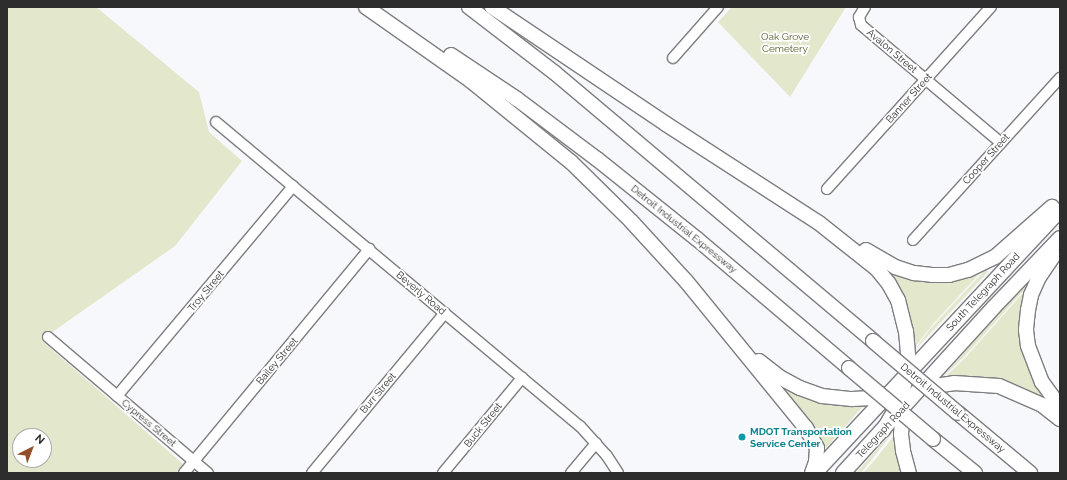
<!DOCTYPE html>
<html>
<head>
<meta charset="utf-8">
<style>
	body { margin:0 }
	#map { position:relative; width:1067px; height:480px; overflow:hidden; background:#f7f8fc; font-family:Raleway,sans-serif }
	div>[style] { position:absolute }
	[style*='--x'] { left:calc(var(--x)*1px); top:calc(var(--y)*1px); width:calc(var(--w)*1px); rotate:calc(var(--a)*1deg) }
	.green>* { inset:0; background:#e3e7cb }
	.roads { filter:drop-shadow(1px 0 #7d7e81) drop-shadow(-1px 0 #7d7e81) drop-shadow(0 1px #7d7e81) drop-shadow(0 -1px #7d7e81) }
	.minor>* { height:10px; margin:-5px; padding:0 5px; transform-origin:5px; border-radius:5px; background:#fff }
	.highway>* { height:14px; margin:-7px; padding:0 7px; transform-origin:7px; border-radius:7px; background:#fff }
	.bridges { filter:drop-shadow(1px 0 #7d7e81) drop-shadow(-1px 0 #7d7e81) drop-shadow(0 1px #7d7e81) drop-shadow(0 -1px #7d7e81) }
	.highway-bridge>* { height:14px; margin:-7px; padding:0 7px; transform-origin:7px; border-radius:7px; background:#fff }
	.dots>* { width:11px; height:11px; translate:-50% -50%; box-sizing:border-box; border:2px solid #fff; border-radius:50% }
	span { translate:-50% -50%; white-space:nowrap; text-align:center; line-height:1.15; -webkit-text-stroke:3.5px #fff; paint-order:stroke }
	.park-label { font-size:10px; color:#575c2a }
	.street-label { font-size:10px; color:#2d2d2e }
	.culture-label { font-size:10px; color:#0d838f; font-weight:700 }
	.left { translate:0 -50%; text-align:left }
	.frame { position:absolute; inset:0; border:8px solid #2d2d2e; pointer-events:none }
	.north { position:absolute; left:12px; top:428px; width:40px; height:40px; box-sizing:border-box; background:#fff; border:1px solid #ababab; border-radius:50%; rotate:42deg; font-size:11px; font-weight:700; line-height:16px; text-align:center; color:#2d2d2e }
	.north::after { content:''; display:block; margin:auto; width:14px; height:18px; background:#954e28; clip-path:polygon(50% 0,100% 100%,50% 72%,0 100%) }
</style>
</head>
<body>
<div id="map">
	<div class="green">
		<i style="clip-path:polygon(evenodd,7px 7px,96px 7px,199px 92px,209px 132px,242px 161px,175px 246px,41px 340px,183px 464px,176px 473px,7px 473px,7px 7px,20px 436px,44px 436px,44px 460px,20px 460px,20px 436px)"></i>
		<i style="clip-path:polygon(732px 7px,846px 7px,790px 97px,718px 22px)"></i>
		<i style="clip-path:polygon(889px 268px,981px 269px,982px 271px,932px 325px,913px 350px,886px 271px)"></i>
		<i style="clip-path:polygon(983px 268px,985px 268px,988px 272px,914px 351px,930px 329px,984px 271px)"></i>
		<i style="clip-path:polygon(1028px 279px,1032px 281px,964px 357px,939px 381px)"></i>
		<i style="clip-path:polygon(1029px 286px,1025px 310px,1046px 395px,1043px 400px,941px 381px,965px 358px)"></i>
		<i style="clip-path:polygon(783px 387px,867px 402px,824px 450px,822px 443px,780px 390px)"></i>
		<i style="clip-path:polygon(895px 430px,861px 473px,856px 473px,893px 431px)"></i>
		<i style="clip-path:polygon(897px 432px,903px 473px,863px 473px,874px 461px)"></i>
	</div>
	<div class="roads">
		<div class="minor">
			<i style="--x:865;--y:7;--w:12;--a:121"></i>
			<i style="--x:859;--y:17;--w:8;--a:76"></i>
			<i style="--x:861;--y:25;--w:183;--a:40.1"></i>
			<i style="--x:673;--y:58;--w:68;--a:-48.6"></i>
			<i style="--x:216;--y:122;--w:474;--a:39.9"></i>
			<i style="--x:580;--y:426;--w:40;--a:48"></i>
			<i style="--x:607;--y:456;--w:20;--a:57"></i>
			<i style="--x:827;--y:189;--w:245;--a:-48"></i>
			<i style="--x:913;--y:240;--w:219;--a:-47.8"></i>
			<i style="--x:48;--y:337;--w:210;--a:40.4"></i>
			<i style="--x:117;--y:396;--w:274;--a:-50"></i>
			<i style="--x:184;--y:473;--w:291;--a:-50.4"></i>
			<i style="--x:312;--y:473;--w:208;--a:-50.3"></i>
			<i style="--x:443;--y:473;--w:124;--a:-50.3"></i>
			<i style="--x:571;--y:473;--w:39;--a:-50"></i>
		</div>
		<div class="highway">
			<i style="--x:366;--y:7;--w:127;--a:35.1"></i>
			<i style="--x:470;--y:80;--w:130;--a:39.1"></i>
			<i style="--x:571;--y:162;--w:84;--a:44.5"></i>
			<i style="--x:631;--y:221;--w:81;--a:47.5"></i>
			<i style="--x:686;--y:281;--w:190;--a:50.8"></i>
			<i style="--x:806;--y:428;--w:23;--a:61"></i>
			<i style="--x:817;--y:448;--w:14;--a:94"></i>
			<i style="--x:816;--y:462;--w:12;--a:110"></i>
			<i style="--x:469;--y:7;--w:108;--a:37.5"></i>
			<i style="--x:555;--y:73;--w:416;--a:40.1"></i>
			<i style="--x:492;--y:7;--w:210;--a:33.9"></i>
			<i style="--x:666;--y:124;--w:182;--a:32.9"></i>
			<i style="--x:819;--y:223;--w:74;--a:38.4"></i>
			<i style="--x:877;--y:269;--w:19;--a:51"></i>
			<i style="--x:889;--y:284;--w:18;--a:61"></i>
			<i style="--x:898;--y:300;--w:32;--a:76"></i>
			<i style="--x:906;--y:331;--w:25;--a:85"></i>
			<i style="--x:908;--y:356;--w:18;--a:93"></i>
			<i style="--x:907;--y:374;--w:16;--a:105"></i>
			<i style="--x:903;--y:389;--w:25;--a:111"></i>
			<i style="--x:894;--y:412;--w:21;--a:121"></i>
			<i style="--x:451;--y:55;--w:79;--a:33.7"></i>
			<i style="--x:517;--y:99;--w:100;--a:36.9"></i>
			<i style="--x:597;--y:159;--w:128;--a:38.7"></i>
			<i style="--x:697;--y:239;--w:199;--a:40.3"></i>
			<i style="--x:866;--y:250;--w:34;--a:30"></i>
			<i style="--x:895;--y:267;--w:20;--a:18"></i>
			<i style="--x:914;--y:273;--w:18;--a:6"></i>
			<i style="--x:932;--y:275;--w:17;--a:0"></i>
			<i style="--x:949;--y:275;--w:20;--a:-15"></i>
			<i style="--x:968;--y:270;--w:30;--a:-26"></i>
			<i style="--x:995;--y:257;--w:76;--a:-41.3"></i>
			<i style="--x:1054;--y:255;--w:27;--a:124"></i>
			<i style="--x:1039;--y:277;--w:20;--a:114"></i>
			<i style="--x:1031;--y:295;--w:15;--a:101"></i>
			<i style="--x:1028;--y:310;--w:20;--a:96"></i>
			<i style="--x:1026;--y:330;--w:16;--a:83"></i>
			<i style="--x:1028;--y:346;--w:39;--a:69"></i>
			<i style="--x:1042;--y:382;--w:31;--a:54"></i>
			<i style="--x:759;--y:361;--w:28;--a:38"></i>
			<i style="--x:781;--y:378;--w:21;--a:28"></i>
			<i style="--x:800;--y:388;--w:23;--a:20"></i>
			<i style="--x:822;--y:396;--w:30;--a:6"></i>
			<i style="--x:852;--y:399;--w:20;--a:-3"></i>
			<i style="--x:872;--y:398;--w:16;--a:-14"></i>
			<i style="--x:920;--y:388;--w:34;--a:-8"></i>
			<i style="--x:954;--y:383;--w:45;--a:3.8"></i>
			<i style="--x:999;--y:386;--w:47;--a:23.8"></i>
			<i style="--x:1042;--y:405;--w:23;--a:38"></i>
			<i style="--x:904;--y:405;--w:29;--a:96"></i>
			<i style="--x:901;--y:434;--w:17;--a:83"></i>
			<i style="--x:903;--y:451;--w:23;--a:75"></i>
			<i style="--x:958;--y:413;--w:94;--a:39.8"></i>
			<i style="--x:933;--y:439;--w:54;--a:39"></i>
			<i style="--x:815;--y:473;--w:359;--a:-47"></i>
			<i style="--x:843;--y:473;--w:224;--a:-47.7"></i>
			<i style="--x:994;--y:307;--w:95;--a:-46.3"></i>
		</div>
	</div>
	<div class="bridges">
		<div class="highway-bridge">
			<i style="--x:873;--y:341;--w:111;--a:40.3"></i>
			<i style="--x:849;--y:368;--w:110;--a:40.2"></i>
		</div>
	</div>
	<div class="dots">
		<i style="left:742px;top:437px;background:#0f9aa8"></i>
	</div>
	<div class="park-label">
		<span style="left:785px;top:42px">Oak Grove<br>Cemetery</span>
	</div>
	<div class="street-label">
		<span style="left:892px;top:51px;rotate:40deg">Avalon Street</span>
		<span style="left:909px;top:98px;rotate:-48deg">Banner Street</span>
		<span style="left:986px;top:159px;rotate:-48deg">Cooper Street</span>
		<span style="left:684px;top:229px;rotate:39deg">Detroit Industrial Expressway</span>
		<span style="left:206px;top:291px;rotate:-50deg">Troy Street</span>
		<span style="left:983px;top:292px;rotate:-47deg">South Telegraph Road</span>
		<span style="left:421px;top:293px;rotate:40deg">Beverly Road</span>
		<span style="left:277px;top:361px;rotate:-50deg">Bailey Street</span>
		<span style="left:378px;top:393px;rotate:-50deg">Burr Street</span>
		<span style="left:953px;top:408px;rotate:40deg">Detroit Industrial Expressway</span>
		<span style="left:149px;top:423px;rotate:40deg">Cypress Street</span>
		<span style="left:483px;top:425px;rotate:-51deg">Buck Street</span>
		<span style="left:883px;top:430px;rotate:-47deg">Telegraph Road</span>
	</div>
	<div class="culture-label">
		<span class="left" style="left:750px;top:437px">MDOT Transportation<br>Service Center</span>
	</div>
	<div class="frame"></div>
	<div class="north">N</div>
</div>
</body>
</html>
